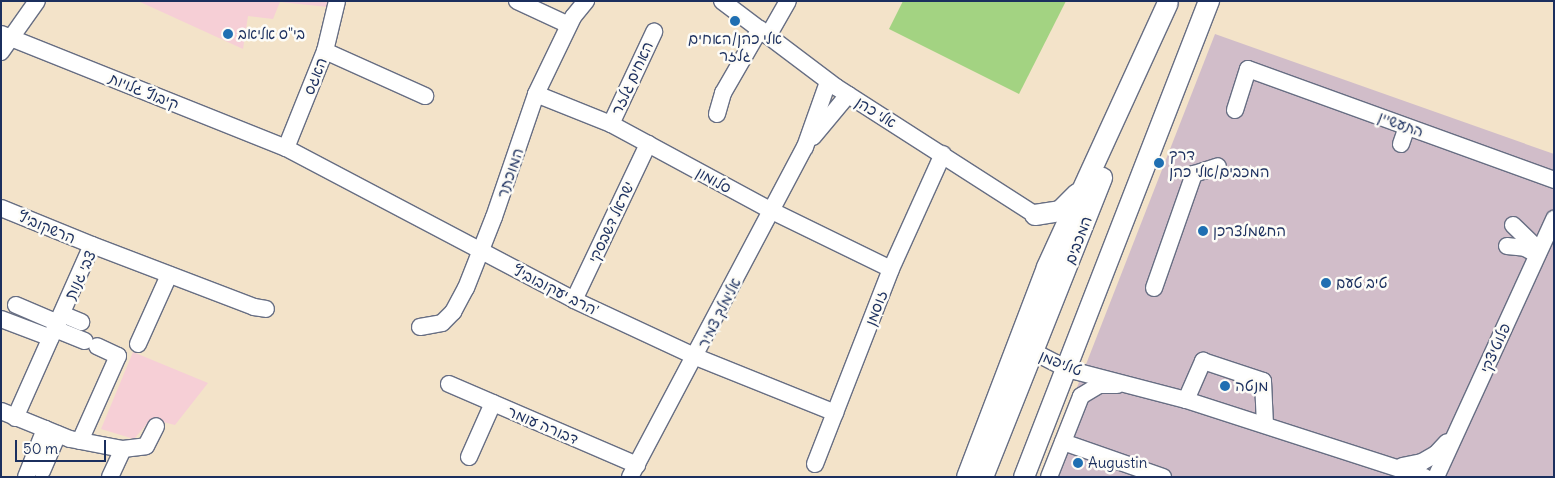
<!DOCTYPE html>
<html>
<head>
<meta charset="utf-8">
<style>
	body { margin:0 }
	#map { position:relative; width:1555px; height:478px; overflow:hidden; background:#f3e3c9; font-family:Delius,"Playpen Sans Hebrew",sans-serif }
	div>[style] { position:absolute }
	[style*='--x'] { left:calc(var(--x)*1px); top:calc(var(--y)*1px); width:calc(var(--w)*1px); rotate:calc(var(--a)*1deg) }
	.built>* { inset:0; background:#f6cfd6 }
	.industrial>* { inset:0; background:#d1bdc9 }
	.green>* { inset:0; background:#a3d382 }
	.roads { filter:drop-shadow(1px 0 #676e83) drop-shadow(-1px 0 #676e83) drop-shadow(0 1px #676e83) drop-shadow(0 -1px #676e83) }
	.minor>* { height:16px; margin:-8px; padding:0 8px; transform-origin:8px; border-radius:8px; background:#fff }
	.major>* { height:20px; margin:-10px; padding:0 10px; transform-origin:10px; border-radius:10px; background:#fff }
	.dots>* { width:14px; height:14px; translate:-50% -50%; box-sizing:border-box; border:2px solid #fdfcf7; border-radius:50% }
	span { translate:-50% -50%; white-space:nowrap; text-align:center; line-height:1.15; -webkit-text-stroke:5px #fdfcf7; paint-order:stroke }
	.poi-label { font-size:15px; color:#1b2f5e }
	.left { translate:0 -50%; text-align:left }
	.street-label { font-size:15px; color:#1b2f5e }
	.frame { position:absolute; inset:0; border:2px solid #1b2f5e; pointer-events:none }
	.scale { position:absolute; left:15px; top:440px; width:91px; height:22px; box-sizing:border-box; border:2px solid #1b2f5e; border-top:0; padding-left:6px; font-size:15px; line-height:18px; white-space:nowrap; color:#1b2f5e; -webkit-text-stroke:4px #fdfcf7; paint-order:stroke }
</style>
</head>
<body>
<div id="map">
	<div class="built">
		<i style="clip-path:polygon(138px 1px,328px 1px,328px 7px,280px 2px,273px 19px,248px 16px,243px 49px)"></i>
		<i style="clip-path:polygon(133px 352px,208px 383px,175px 425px,151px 419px,134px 439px,101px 429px)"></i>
	</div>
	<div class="industrial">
		<i style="clip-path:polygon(1215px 34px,1554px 154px,1554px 477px,1042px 477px)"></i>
	</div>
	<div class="green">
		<i style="clip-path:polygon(903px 1px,1066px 1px,1019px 94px,889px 29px)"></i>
	</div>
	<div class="roads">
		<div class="minor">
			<i style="--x:517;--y:1;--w:57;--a:24.8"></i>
			<i style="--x:722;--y:1;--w:143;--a:37"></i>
			<i style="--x:836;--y:87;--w:237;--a:32.7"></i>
			<i style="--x:1;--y:34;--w:307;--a:21.8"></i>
			<i style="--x:286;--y:148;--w:326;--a:27.8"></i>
			<i style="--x:574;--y:300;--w:135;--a:25"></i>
			<i style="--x:696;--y:357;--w:150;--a:21.9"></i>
			<i style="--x:768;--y:36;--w:40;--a:-60.3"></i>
			<i style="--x:325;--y:51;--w:110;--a:24.2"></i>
			<i style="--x:1;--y:52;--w:62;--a:-54.8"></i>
			<i style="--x:536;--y:94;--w:81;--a:21.8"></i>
			<i style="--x:611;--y:124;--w:183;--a:28.4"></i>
			<i style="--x:772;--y:211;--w:132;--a:26"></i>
			<i style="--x:1235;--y:110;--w:43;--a:-72.4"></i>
			<i style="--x:1248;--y:69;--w:326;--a:19.9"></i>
			<i style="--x:717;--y:114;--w:22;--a:-74"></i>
			<i style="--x:723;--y:93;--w:74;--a:-60"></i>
			<i style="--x:611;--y:124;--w:102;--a:-64.9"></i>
			<i style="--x:813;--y:137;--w:55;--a:-50.2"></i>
			<i style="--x:1401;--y:144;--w:18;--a:-71"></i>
			<i style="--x:286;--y:148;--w:105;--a:-68.1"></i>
			<i style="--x:325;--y:51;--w:51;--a:-76.5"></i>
			<i style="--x:1;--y:208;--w:98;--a:22.1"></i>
			<i style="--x:1513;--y:225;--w:36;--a:44"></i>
			<i style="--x:1507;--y:246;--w:18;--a:6"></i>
			<i style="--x:1525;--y:248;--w:13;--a:29"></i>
			<i style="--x:1154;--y:288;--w:121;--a:-70.7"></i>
			<i style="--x:1194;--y:174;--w:25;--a:-18"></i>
			<i style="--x:574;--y:300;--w:173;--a:-64.6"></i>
			<i style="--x:16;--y:305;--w:46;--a:23.2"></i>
			<i style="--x:62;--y:314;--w:21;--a:23"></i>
			<i style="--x:1;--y:319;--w:53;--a:20.8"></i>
			<i style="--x:420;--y:327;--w:22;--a:-10"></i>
			<i style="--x:442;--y:323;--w:16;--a:-45"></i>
			<i style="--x:453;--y:312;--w:27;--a:-62"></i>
			<i style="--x:466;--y:288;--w:76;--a:-68.5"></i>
			<i style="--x:494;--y:217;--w:130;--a:-71.1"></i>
			<i style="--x:536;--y:94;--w:85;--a:-64.3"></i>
			<i style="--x:573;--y:17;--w:21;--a:-51"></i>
			<i style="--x:55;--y:329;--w:32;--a:22"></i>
			<i style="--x:138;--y:344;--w:76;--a:-65.8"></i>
			<i style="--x:1034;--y:352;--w:37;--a:27"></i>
			<i style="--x:1067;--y:369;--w:123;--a:14.6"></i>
			<i style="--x:1186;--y:400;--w:251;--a:17.9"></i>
			<i style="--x:449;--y:384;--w:205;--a:23.3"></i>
			<i style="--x:1186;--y:400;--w:43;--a:-66.4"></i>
			<i style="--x:1203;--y:361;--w:63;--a:18.4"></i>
			<i style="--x:1263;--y:381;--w:44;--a:87.4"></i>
			<i style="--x:1;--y:411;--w:74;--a:22.1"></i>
			<i style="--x:70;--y:439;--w:54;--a:10.7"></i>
			<i style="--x:123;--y:449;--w:23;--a:-7"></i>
			<i style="--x:146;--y:446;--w:22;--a:-63"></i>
			<i style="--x:15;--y:418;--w:189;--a:-66"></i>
			<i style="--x:92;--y:245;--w:173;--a:20.9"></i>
			<i style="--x:254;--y:307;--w:12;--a:9"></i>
			<i style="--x:80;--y:441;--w:93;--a:-65.9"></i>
			<i style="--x:118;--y:356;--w:23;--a:-155"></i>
			<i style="--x:1063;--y:442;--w:106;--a:19.3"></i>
			<i style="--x:469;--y:457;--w:59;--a:-66"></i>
			<i style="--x:815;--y:464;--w:209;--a:-68.7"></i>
			<i style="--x:891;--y:269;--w:126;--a:-65.7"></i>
			<i style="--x:1402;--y:466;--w:20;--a:-11"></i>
			<i style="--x:1422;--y:462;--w:16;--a:-30"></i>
			<i style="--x:1436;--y:454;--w:16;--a:-47"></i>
			<i style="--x:42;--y:471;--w:40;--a:-66.6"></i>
			<i style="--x:26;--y:477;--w:52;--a:-68.4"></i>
			<i style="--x:110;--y:477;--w:31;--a:-65"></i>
			<i style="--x:630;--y:477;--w:374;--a:-62.1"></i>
			<i style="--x:805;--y:147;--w:69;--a:-70.5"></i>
			<i style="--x:1049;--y:477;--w:87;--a:-68.4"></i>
			<i style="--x:1081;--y:396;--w:21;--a:-31"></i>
			<i style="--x:1099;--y:385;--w:18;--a:0"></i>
			<i style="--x:1436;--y:477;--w:284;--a:-65.4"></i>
		</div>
		<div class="major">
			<i style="--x:1035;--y:215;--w:25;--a:-9"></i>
			<i style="--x:1060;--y:211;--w:24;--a:-45"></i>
			<i style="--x:967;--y:477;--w:225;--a:-69.1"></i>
			<i style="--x:1047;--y:267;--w:290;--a:-65.4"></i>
			<i style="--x:983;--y:477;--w:322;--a:-68.3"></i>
			<i style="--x:1024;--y:477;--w:511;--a:-68.76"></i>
		</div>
	</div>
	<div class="dots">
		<i style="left:735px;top:21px;background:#1f6fb2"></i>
		<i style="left:228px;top:34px;background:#1f6fb2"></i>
		<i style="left:1159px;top:163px;background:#1f6fb2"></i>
		<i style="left:1203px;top:231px;background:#1f6fb2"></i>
		<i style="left:1326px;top:283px;background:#1f6fb2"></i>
		<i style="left:1225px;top:386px;background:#1f6fb2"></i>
		<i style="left:1078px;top:463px;background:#1f6fb2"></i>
	</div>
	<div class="poi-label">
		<span class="left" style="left:238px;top:34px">בי"ס אליאב</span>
		<span style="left:735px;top:47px">אלי כהן/האחים<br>גלזר</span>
		<span class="left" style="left:1169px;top:163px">דרך<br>המכבים/אלי כהן</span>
		<span class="left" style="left:1213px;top:231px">החשמלצרכן</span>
		<span class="left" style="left:1336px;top:283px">טיב טעם</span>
		<span class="left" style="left:1235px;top:386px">מנטה</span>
		<span class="left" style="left:1088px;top:463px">Augustin</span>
	</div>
	<div class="street-label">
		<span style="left:315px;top:76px;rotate:-68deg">האגס</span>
		<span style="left:632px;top:78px;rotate:-65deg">האחים גלזר</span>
		<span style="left:144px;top:91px;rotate:22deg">קיבוץ גלויות</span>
		<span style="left:876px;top:112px;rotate:32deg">אלי כהן</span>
		<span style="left:1401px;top:124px;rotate:20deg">התעשיין</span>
		<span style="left:510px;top:173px;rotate:-71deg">המוכתר</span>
		<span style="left:714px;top:180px;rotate:29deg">סלומון</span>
		<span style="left:611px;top:222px;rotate:-65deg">ישראל דשבסקי</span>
		<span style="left:47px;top:227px;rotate:23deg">הרשקוביץ</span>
		<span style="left:1078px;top:240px;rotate:-69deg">המכבים</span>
		<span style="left:80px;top:275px;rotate:-64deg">צבי גנות</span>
		<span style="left:556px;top:290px;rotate:27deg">הרב יעקובוביץ'</span>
		<span style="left:876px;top:308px;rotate:-69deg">זוסמן</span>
		<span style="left:719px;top:313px;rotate:-63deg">אלימלך צמיר</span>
		<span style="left:1495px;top:348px;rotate:-66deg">פלוטיצקי</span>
		<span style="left:1061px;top:363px;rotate:22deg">טוליפמן</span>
		<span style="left:543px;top:425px;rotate:23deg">דבורה עומר</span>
	</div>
	<div class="frame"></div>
	<div class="scale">50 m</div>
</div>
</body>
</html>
